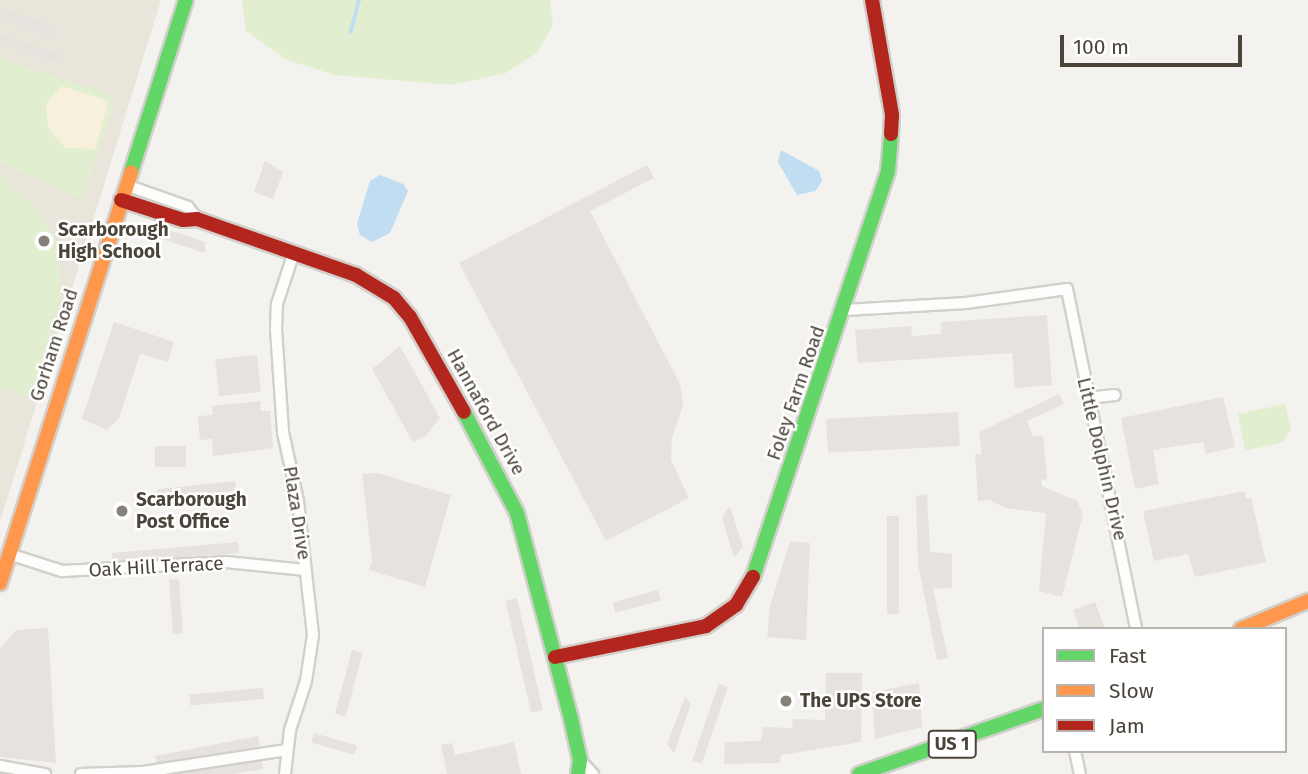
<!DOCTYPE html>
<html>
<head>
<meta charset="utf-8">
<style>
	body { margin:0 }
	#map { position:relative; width:1308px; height:774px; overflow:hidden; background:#f4f2ee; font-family:"Fira Sans",sans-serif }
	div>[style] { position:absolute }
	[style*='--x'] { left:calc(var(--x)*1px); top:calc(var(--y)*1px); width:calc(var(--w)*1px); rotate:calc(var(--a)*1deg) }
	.education>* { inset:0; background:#eae5da }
	.green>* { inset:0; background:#e1eecf }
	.sand>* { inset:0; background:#f7f0da }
	.parking>* { inset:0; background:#e6e3df; transform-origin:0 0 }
	.water>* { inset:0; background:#c0ddf1 }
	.stream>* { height:3.5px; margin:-1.75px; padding:0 1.75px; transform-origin:1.75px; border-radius:1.75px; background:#c0ddf1 }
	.roads { filter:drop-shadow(2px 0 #d2d0cb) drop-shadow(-2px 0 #d2d0cb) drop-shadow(0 2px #d2d0cb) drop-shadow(0 -2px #d2d0cb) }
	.street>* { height:10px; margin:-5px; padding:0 5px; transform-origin:5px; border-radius:5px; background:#fdfdfc }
	.fast>* { height:14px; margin:-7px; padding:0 7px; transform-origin:7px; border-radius:7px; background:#63d668 }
	.slow>* { height:14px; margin:-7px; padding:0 7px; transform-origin:7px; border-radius:7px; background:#ff974d }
	.jam>* { height:14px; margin:-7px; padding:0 7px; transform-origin:7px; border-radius:7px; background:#b3261e }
	.dots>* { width:19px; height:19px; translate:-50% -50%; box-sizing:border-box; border:4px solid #fff; border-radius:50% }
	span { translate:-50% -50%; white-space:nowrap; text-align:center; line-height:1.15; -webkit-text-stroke:5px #fff; paint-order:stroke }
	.shield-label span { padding:2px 5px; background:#fff; border:2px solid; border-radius:5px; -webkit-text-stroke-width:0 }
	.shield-label { font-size:18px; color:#4b4439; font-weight:700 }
	.poi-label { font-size:19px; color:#4b4439; font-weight:700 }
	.left { translate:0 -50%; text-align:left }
	.street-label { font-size:19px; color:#4b4439 }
	.legend { position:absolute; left:1042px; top:627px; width:245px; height:126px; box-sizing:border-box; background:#fff; border:2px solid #b7b4b0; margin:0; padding:9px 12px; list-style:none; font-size:21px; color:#4b4439 }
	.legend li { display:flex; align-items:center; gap:14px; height:35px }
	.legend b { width:35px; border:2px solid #b7b4b0 }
	.scale { position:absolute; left:1060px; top:35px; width:182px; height:32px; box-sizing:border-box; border:4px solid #4b4439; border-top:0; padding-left:9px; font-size:21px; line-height:24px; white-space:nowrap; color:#4b4439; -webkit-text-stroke:5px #fff; paint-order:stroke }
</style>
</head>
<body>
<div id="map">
	<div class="education">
		<i style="clip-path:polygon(0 0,161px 0,0 522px)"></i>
	</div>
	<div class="green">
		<i style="clip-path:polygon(242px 0,550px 0,553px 25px,538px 52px,506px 73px,452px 85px,335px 75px,287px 60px,246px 31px)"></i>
		<i style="clip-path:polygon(0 53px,3px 60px,107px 93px,114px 106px,82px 199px,0 163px)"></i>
		<i style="clip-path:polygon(0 176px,40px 211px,55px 237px,62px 293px,31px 398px,0 388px)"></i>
		<i style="clip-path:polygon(1285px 404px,1291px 429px,1283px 442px,1245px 451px,1238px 414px)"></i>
	</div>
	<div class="sand">
		<i style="clip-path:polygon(61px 86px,104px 99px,108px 105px,95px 149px,65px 148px,48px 128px,46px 104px)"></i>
	</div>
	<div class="parking">
		<i style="left:0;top:8px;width:59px;height:11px;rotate:19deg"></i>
		<i style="clip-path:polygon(0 34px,62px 55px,59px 63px,0 44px)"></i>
		<i style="clip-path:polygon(265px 161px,283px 172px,273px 199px,254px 192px)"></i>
		<i style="clip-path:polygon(647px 165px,654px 178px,590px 211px,680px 384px,683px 405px,672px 438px,671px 460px,689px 498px,606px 541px,459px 263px)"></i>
		<i style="clip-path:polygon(157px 226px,205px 242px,205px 253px,158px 238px)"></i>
		<i style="clip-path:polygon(1047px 315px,1052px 385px,1015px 388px,1012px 353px,858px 363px,855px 330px,911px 326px,912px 336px,941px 334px,941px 322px)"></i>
		<i style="clip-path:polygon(114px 322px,174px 342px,168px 362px,140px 354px,119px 418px,107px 430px,82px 419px)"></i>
		<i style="clip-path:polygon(400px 346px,440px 418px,425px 436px,413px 442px,372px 369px)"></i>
		<i style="left:257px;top:355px;width:37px;height:42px;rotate:84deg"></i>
		<i style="clip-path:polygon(1059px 394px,1064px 404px,1027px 421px,1033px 436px,1043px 436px,1047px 479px,1041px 480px,1042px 486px,1077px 501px,1083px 514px,1062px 597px,1039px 591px,1046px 513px,1005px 508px,990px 500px,978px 501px,975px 454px,982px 454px,979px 432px)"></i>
		<i style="clip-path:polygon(1223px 397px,1235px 447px,1206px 454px,1203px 442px,1153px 450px,1159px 484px,1135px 489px,1121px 418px)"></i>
		<i style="clip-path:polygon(260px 401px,261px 411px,270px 411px,273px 448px,213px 456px,212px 439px,200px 440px,198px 416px,213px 415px,212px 406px)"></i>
		<i style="left:958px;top:412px;width:34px;height:132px;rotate:87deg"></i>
		<i style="left:186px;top:446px;width:21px;height:31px;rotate:90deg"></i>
		<i style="clip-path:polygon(377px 473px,451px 495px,425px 587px,369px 570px,372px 561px,362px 474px)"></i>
		<i style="left:235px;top:481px;width:10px;height:78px;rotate:84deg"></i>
		<i style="clip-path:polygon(1245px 491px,1246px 498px,1251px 498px,1266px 562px,1195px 577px,1188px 554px,1154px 561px,1143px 511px)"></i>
		<i style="clip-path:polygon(927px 494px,930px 552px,952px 554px,952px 588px,933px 589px,948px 658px,937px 660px,918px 564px,916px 496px)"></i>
		<i style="clip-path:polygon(730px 506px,743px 547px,734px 558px,722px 517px)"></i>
		<i style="left:887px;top:516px;width:12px;height:98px"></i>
		<i style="clip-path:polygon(790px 541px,810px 543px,806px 640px,767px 637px,770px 606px)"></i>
		<i style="left:238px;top:542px;width:11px;height:127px;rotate:85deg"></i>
		<i style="left:179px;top:579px;width:55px;height:10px;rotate:86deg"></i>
		<i style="left:658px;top:590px;width:11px;height:47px;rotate:75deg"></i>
		<i style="left:517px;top:598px;width:115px;height:12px;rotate:77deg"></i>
		<i style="clip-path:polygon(1095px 602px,1105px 629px,1080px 629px,1073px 610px)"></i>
		<i style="clip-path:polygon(48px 628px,56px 763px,0 757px,0 649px,16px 630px)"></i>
		<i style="left:352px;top:650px;width:11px;height:66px;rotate:15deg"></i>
		<i style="clip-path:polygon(826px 673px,862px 673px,861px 742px,781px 755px,780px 763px,724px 764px,725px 742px,761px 741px,763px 727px,792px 728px,793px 719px,825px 720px)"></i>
		<i style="clip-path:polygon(919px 683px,922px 727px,875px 739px,872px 692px)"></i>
		<i style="left:728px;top:687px;width:81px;height:10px;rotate:109deg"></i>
		<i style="left:263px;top:688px;width:11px;height:74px;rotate:85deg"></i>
		<i style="clip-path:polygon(685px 697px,691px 704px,674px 753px,667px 744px)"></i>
		<i style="left:314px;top:733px;width:45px;height:10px;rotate:16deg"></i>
		<i style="left:258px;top:736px;width:10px;height:105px;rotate:79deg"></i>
		<i style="clip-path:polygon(514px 742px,521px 774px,447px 774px,441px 745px,452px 743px,455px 755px)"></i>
		<i style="clip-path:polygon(261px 760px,263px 769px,232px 774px,170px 774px)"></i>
	</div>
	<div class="water">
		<i style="clip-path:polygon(781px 150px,819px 171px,822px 181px,815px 191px,797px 195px,778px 162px)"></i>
		<i style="clip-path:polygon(380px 175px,403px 184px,408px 191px,390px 233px,372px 242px,360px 235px,357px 224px,370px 181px)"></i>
	</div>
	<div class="stream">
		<i style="--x:351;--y:32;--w:33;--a:-76"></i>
	</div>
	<div class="roads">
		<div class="street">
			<i style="--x:126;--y:185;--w:66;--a:19.5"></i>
			<i style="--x:188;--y:207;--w:15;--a:53"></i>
			<i style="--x:845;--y:310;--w:121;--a:-3.3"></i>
			<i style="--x:966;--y:303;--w:102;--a:-7.9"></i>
			<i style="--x:1067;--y:289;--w:347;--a:78.5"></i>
			<i style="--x:1087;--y:398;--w:28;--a:-6"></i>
			<i style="--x:9;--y:554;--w:56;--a:17.8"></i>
			<i style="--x:62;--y:571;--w:164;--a:-3.1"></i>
			<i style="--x:226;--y:562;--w:80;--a:5.7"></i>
			<i style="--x:1075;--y:751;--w:24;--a:78"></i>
			<i style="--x:580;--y:760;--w:19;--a:47"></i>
			<i style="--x:0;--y:766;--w:46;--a:10.1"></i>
			<i style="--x:81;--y:774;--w:62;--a:-1.8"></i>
			<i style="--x:143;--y:772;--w:145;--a:-8.7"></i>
			<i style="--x:285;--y:774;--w:44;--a:-83.5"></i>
			<i style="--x:290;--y:730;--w:52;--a:-71.9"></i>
			<i style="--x:306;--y:681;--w:47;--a:-81.3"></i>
			<i style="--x:313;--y:635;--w:135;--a:-96.4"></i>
			<i style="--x:298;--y:501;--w:71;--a:-102.3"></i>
			<i style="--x:283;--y:432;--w:103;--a:-93.9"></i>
			<i style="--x:276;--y:329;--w:25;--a:-88"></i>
			<i style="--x:277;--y:304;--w:55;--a:-71.9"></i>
		</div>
		<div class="fast">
			<i style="--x:131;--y:172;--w:181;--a:-72.3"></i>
			<i style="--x:464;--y:412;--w:114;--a:62.3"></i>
			<i style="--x:517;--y:513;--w:213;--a:75.3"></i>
			<i style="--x:571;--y:719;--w:42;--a:77.6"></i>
			<i style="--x:580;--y:760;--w:14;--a:98"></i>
			<i style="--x:753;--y:577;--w:428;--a:-71.6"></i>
			<i style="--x:888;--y:171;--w:37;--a:-85"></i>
			<i style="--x:859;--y:774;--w:196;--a:-19.4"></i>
		</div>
		<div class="slow">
			<i style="--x:0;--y:583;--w:431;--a:-72.3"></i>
			<i style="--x:1241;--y:629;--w:73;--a:-22.7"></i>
		</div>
		<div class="jam">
			<i style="--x:872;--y:0;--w:117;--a:80.1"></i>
			<i style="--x:892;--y:115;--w:19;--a:93"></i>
			<i style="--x:121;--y:200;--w:65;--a:17.9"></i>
			<i style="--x:183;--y:220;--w:14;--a:-4"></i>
			<i style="--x:197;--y:219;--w:169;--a:19.4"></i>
			<i style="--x:356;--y:275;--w:44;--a:31.2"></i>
			<i style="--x:394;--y:298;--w:25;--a:50"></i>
			<i style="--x:410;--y:317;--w:109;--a:60.4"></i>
			<i style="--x:555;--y:657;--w:154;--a:-11.6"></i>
			<i style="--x:706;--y:626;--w:37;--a:-35"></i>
			<i style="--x:736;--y:605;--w:33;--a:-59"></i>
		</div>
	</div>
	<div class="dots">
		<i style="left:44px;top:241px;background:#868178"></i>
		<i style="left:122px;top:511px;background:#868178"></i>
		<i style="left:786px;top:701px;background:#868178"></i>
	</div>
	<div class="shield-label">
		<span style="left:952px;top:744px">US 1</span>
	</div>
	<div class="poi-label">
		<span class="left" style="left:58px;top:241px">Scarborough<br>High School</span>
		<span class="left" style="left:136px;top:511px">Scarborough<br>Post Office</span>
		<span class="left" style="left:800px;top:701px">The UPS Store</span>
	</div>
	<div class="street-label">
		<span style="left:54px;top:345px;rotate:-72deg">Gorham Road</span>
		<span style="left:796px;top:393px;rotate:-71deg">Foley Farm Road</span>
		<span style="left:486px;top:412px;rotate:61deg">Hannaford Drive</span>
		<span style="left:1102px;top:459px;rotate:77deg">Little Dolphin Drive</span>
		<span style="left:297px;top:513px;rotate:81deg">Plaza Drive</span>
		<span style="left:156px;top:567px;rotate:-3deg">Oak Hill Terrace</span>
	</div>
	<ul class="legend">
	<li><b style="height:9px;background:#63d668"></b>Fast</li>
	<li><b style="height:9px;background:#ff974d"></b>Slow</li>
	<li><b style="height:9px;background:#b3261e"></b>Jam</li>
	</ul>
	<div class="scale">100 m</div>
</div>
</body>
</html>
